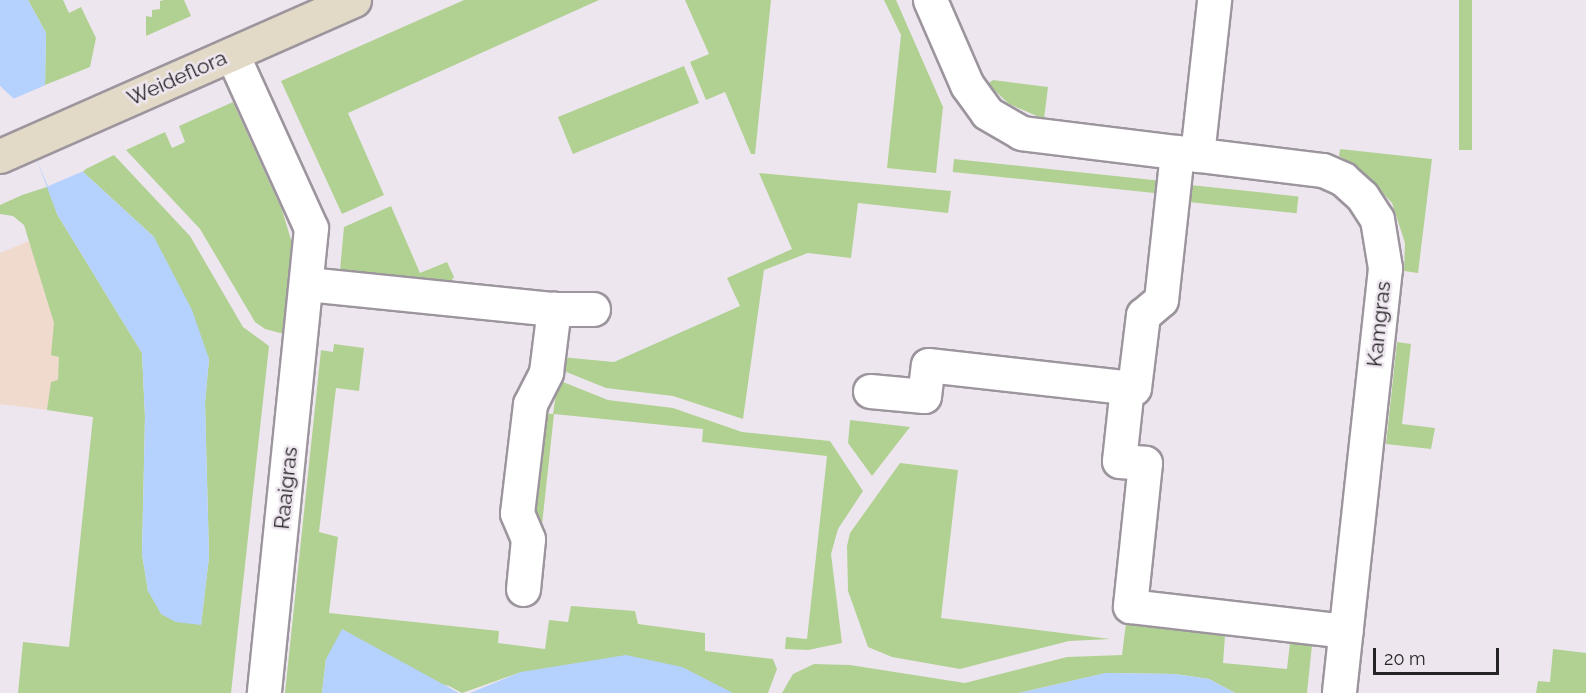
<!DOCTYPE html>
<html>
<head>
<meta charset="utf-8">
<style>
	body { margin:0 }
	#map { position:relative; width:1586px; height:693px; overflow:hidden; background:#eee6ef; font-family:Raleway,sans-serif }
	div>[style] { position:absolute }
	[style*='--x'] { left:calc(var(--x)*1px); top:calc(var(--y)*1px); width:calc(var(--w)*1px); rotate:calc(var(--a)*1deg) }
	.commercial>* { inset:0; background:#f0dace }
	.green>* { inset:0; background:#b1d192; transform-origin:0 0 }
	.water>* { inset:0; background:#b5d1fe }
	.pier>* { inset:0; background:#eee6ef; transform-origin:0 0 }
	.roads { filter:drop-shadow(2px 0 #9d959e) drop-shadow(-2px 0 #9d959e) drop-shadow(0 2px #9d959e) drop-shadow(0 -2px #9d959e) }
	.street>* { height:33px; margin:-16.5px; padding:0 16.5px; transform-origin:16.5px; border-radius:16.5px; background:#fff }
	.secondary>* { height:33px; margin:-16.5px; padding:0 16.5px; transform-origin:16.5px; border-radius:16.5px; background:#e2dac6 }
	span { translate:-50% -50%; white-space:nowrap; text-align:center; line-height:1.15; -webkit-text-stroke:5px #eee6ef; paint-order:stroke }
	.street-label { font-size:21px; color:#262326 }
	.scale { position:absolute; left:1373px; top:648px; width:126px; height:27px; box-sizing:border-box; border:3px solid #262326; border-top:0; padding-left:8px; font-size:18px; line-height:21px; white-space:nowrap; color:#262326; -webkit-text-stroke:4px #eee6ef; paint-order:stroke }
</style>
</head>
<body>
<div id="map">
	<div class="commercial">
		<i style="clip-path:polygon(39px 237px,72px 413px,0 404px,0 253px)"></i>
	</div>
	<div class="green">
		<i style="clip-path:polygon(28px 0,63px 0,69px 13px,81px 7px,96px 38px,90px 67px,45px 85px,46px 33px)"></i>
		<i style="clip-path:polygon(164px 0,184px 0,191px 16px,146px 36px,146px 16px,152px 17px,152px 10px,160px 9px,160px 1px)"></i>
		<i style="clip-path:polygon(464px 0,599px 0,348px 113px,384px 195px,342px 214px,281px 81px)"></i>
		<i style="clip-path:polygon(685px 0,771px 0,755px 154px,751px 154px,725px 92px,706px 100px,690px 62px,709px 54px)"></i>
		<i style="clip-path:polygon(884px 0,896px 0,943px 107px,936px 173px,887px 168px,901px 35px)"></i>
		<i style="left:1459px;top:0;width:13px;height:150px"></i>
		<i style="left:684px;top:66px;width:40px;height:136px;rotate:68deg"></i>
		<i style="clip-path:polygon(993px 80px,1048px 87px,1044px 119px,1009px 104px,991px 87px,989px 83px)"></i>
		<i style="clip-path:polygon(233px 102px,282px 210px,292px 243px,284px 334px,265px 329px,255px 322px,200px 229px,126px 150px,165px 132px,172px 148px,185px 142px,179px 126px)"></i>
		<i style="clip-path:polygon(1340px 149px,1432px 159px,1418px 273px,1404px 271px,1405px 243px,1392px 203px,1357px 166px,1339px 156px)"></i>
		<i style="clip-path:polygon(114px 155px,190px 236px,243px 327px,269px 346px,231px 693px,18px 693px,23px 642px,69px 647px,93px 417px,47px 410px,51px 382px,58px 380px,59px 357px,51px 355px,54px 323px,24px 225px,13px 216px,0 214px,0 205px,22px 195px,50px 186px,57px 214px,142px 353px,145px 417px,142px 554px,148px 591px,201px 625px,209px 557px,205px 403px,209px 359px,154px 237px,82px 171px)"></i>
		<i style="left:954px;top:159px;width:205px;height:13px;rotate:6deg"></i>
		<i style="clip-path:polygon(759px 173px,951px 191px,948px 213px,858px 203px,851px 258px,808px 253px,764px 270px,743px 419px,673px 396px,606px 388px,559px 369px,561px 357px,614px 362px,740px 306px,727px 278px,792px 249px)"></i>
		<i style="left:1190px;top:185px;width:109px;height:17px;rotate:6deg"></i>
		<i style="clip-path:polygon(391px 206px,420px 273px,447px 262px,454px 277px,451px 281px,340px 270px,344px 227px)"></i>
		<i style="clip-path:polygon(1397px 342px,1411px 344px,1402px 424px,1435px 428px,1431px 449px,1386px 444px)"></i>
		<i style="clip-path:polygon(334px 344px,364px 348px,359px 391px,336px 388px,319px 532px,338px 537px,329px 613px,499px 631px,498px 643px,545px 649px,549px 620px,568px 622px,571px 606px,635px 611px,638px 624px,705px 633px,705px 651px,773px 659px,777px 669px,768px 693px,733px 693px,521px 672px,462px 693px,449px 686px,326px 659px,322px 693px,285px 693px,321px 350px,333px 352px)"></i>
		<i style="clip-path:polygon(558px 380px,608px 400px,673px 408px,742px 432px,830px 441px,863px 491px,838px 529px,831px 554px,842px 643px,808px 650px,785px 649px,786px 637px,807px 639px,827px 456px,702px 442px,703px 429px,554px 414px,542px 525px,536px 525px,530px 509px,542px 413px,553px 414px)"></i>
		<i style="clip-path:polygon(850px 420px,910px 427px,872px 476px,848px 443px)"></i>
		<i style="clip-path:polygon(900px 463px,958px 470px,941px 618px,1110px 639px,1069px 641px,960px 669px,892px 657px,868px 647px,848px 591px,847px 546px,850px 533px)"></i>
		<i style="clip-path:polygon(1126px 623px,1222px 634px,1225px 636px,1223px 663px,1287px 669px,1290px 643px,1312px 645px,1307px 693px,1235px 693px,1209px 679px,1175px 674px,1106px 673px,1019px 693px,782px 693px,793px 674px,814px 664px,850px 665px,965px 683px,1067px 657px,1122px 655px)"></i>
		<i style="clip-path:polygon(1553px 649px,1586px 653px,1586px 693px,1536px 693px,1538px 681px,1550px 682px)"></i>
	</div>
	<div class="water">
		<i style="clip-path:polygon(0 0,28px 0,46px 33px,45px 88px,82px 171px,154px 237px,192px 310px,209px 359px,205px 403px,209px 557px,201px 625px,176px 622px,161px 614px,148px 591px,142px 554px,145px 417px,142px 353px,57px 214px,14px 99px,0 86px)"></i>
		<i style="clip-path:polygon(342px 629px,459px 693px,462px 693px,322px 693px,326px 659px)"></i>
		<i style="clip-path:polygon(626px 655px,682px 667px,733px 693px,470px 693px,521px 672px)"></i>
		<i style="clip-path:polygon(1106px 673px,1175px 674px,1209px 679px,1235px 693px,1019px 693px)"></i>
	</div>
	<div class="pier">
		<i style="left:48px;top:84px;width:94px;height:40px;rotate:67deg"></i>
	</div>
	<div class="roads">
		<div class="street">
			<i style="--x:930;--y:0;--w:93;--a:66.5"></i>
			<i style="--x:967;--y:85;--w:34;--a:54"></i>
			<i style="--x:987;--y:113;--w:39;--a:30"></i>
			<i style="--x:1021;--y:133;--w:304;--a:7"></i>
			<i style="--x:1323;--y:170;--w:22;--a:24"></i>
			<i style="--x:1343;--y:179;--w:25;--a:42"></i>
			<i style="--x:1362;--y:196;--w:27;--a:57"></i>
			<i style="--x:1377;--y:219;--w:50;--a:80.7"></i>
			<i style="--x:1385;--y:268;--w:427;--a:96.2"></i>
			<i style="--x:232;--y:54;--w:191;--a:65.6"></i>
			<i style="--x:311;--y:228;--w:467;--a:95.8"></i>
			<i style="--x:1197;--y:155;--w:156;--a:-83.7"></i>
			<i style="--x:307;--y:284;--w:248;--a:5.8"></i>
			<i style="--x:554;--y:309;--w:39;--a:0"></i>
			<i style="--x:1127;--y:387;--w:74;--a:96.2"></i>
			<i style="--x:1119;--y:461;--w:26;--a:4"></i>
			<i style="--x:1145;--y:463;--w:144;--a:96"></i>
			<i style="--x:1130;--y:606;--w:217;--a:6.6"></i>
			<i style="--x:870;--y:391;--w:54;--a:5.3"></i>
			<i style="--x:924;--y:396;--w:31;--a:-83"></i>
			<i style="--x:928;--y:365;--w:207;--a:6.4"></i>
			<i style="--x:1134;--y:388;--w:74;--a:-83"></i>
			<i style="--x:1143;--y:315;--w:23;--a:-40"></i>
			<i style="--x:1161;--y:300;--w:149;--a:-83.8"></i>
			<i style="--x:523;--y:589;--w:50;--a:-84.3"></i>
			<i style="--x:528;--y:539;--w:28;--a:-113"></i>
			<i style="--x:517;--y:513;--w:110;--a:-83.2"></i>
			<i style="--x:530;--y:404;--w:36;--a:-63"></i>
			<i style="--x:546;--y:372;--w:64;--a:-82.8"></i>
		</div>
		<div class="secondary">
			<i style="--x:0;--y:156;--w:387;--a:-23.8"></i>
		</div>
	</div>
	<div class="street-label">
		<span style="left:177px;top:78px;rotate:-24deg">Weideflora</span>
		<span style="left:1379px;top:324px;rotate:-84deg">Kamgras</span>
		<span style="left:286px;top:488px;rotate:-84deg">Raaigras</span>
	</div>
	<div class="scale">20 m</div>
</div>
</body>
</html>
